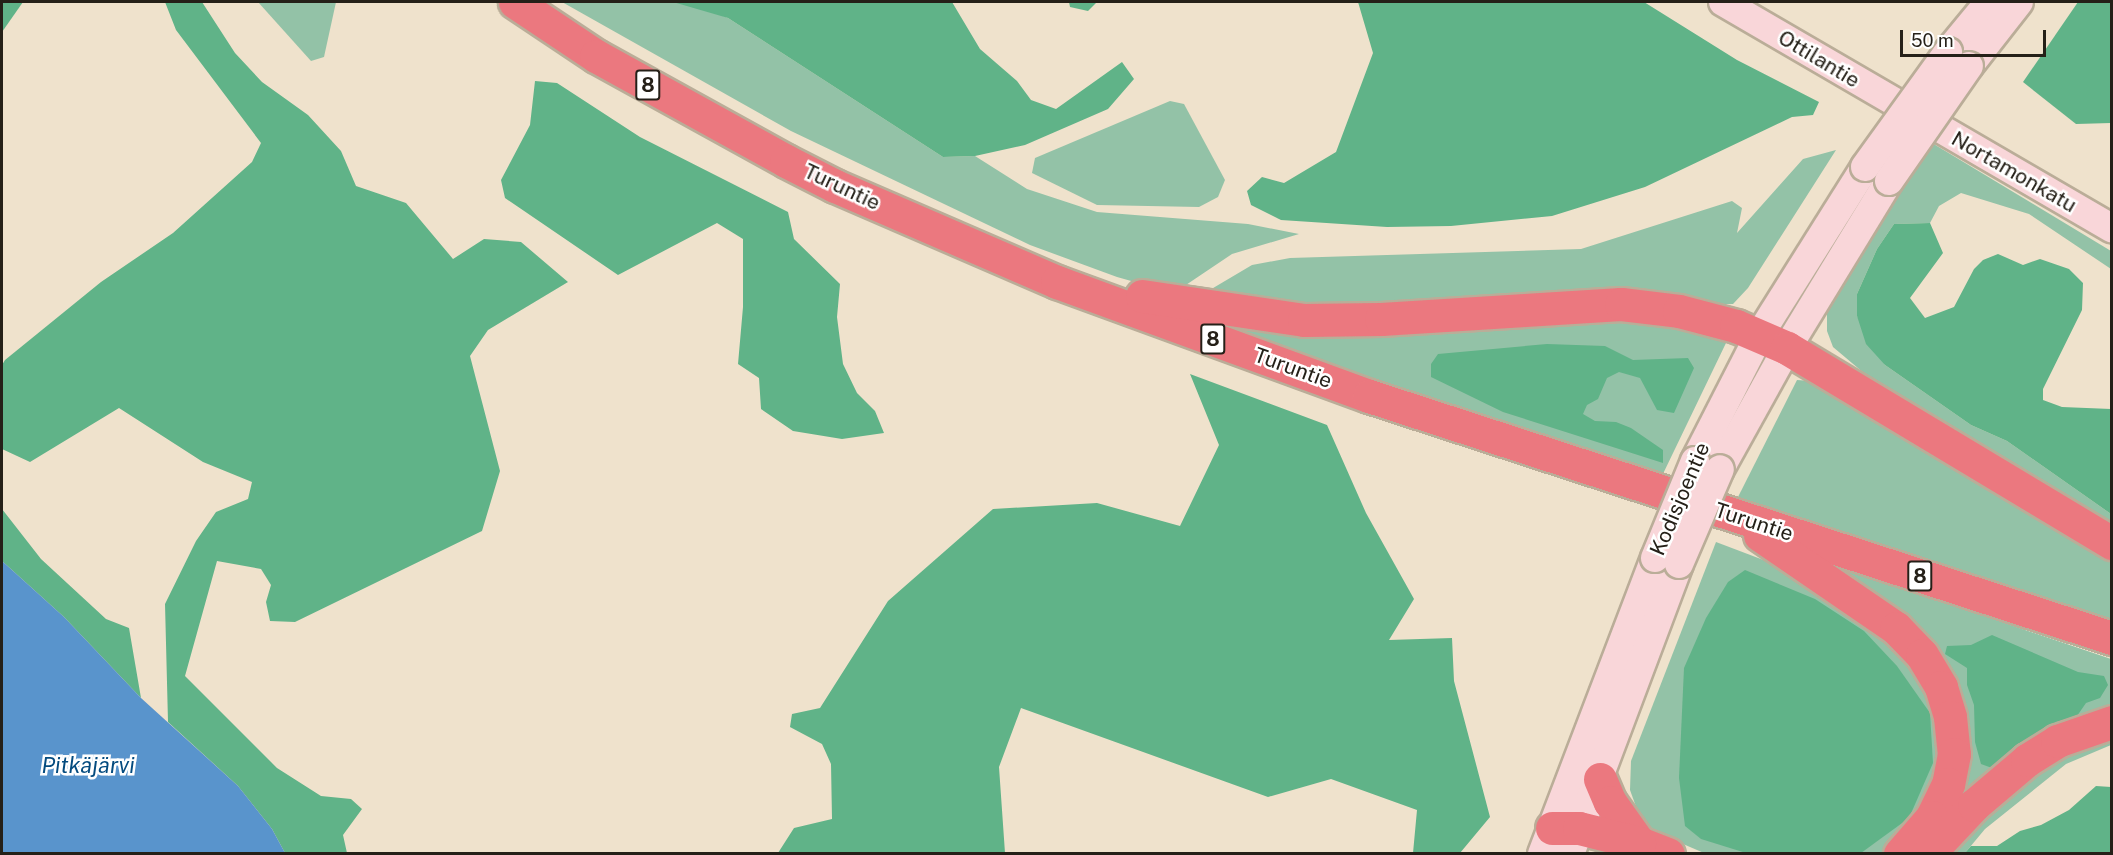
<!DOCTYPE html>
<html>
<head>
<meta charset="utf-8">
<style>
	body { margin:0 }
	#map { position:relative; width:2113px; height:855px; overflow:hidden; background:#efe2cc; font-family:"Public Sans",sans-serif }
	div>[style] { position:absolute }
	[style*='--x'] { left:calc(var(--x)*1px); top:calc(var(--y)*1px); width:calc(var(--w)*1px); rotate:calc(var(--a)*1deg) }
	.green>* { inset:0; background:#93c2a7 }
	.forest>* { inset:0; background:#60b388 }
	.water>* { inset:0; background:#5994cc }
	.roads { filter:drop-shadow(2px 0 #baad98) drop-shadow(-2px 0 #baad98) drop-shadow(0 2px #baad98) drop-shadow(0 -2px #baad98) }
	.secondary>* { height:28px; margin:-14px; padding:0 14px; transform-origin:14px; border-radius:14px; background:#f9d6d9 }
	.highway>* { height:33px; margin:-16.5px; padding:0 16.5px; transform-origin:16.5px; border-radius:16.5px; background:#eb787f }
	.bridges { filter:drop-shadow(2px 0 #baad98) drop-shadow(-2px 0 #baad98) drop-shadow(0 2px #baad98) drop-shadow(0 -2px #baad98) }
	.secondary-bridge>* { height:28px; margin:-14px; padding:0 14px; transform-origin:14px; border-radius:14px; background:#f9d6d9 }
	span { translate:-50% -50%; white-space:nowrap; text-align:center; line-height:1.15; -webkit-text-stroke:5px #fff; paint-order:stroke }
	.shield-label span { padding:2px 4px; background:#fff; border:2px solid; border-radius:4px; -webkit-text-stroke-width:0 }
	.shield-label { font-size:20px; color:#252018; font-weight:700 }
	.street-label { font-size:21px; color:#252018 }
	.water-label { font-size:22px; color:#044b7f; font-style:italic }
	.frame { position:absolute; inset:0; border:3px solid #252018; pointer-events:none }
	.scale { position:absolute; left:1900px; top:30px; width:146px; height:27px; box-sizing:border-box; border:3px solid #252018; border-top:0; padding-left:8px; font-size:18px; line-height:21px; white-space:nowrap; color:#252018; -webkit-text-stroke:4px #fff; paint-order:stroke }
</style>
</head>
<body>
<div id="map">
	<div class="green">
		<i style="clip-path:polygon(258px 2px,336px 2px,324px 57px,311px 61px)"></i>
		<i style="clip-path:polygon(562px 2px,673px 2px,699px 6px,728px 18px,943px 157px,975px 156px,1027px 189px,1097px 212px,1248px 224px,1299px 234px,1232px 254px,1174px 293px,1117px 277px,1030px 245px,791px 131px)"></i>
		<i style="clip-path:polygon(1170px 101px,1184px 104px,1225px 180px,1218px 197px,1199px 207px,1097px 205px,1032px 173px,1035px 158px)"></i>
		<i style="clip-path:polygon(1932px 143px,2111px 251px,2111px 269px,2029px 214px,1961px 193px,1939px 206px,1930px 223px,1894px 224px,1877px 249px,1857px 294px,1857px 316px,1885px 365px,1971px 425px,2007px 441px,2111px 514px,2111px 527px,1865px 374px,1833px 347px,1827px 331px,1827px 310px,1855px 256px)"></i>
		<i style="clip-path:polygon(1836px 150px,1748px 288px,1733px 304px,1326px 312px,1203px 294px,1252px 265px,1290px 258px,1581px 249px,1732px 201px,1742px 208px,1737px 233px,1803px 159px)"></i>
		<i style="clip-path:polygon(1610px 318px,1652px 322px,1715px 336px,1726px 343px,1661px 478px,1216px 325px,1378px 337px)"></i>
		<i style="clip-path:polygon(1797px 380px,1811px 381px,2111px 557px,2111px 623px,1737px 499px)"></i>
		<i style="clip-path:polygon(1716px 542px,1782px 567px,1918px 664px,1944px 755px,1908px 835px,1884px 853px,1704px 853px,1655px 832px,1639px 815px,1630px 790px,1631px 761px)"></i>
		<i style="clip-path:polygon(1825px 562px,2111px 659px,2111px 711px,1934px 839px,1960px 720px)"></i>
		<i style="clip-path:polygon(2111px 733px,2111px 745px,2066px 764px,1985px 829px,1965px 853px,1945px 854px,1978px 820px,2053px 758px)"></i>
	</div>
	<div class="forest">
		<i style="clip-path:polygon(2px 2px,23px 2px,2px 32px)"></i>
		<i style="clip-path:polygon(165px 2px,202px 2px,235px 53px,262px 82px,308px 115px,341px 151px,356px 186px,406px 203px,453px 259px,484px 239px,521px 242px,568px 282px,488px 330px,470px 356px,500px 471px,482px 531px,295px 622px,270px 621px,266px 602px,271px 585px,261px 569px,217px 561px,185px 676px,277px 768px,321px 796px,351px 799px,362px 809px,343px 835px,347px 853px,285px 853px,272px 829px,238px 786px,168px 722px,165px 604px,196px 541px,216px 512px,248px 499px,252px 482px,203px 462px,119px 408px,30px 462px,2px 449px,2px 365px,5px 360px,101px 282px,173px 233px,252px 162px,261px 143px,176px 30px)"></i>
		<i style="clip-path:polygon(673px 2px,952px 2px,980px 49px,1017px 81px,1031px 100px,1056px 109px,1122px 62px,1134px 79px,1108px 109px,1025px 145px,975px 156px,943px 157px,728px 18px)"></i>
		<i style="clip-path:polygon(1069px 2px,1097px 2px,1088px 11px,1070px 7px)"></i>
		<i style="clip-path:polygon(1358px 2px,1644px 2px,1737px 60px,1819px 102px,1813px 115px,1792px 117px,1645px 187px,1552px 216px,1451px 226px,1387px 227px,1281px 220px,1251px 205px,1247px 191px,1262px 177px,1284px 183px,1336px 152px,1373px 53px)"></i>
		<i style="clip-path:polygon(2078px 2px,2111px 2px,2111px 123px,2076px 124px,2023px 82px)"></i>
		<i style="clip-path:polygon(535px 81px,557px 83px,640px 137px,788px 212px,794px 239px,840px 284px,837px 317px,843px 364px,857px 393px,875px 411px,884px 433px,842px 439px,793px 431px,761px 409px,759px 378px,738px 364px,743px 307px,743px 239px,717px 223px,618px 275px,505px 198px,501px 180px,530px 125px)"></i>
		<i style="clip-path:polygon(1930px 223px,1943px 253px,1910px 298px,1925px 318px,1954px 307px,1974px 269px,1983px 260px,1998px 254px,2023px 265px,2040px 259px,2069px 269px,2083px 283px,2082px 310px,2043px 389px,2043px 400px,2062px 407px,2111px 409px,2111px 514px,2007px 441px,1971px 425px,1885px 365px,1866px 344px,1857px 316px,1857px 294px,1877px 249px,1894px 224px)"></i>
		<i style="clip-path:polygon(1547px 344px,1605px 346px,1633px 360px,1688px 358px,1694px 368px,1674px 413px,1657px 410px,1640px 378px,1619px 372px,1607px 378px,1598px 399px,1587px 405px,1583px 414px,1595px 421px,1616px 422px,1631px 428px,1663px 450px,1663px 463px,1503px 412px,1431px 377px,1431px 364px,1438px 354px)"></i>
		<i style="clip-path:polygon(1190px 374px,1327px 425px,1366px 513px,1414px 599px,1389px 640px,1452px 638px,1454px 681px,1490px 817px,1460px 853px,1413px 853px,1417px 810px,1331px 779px,1268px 797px,1021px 708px,999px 767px,1005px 853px,778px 853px,794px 828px,832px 819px,831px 764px,822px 744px,790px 727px,792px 714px,820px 708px,888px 601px,993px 509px,1097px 503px,1180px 526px,1219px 445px)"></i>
		<i style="clip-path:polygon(2px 509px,41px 559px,106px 619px,129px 628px,141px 698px,64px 617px,2px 561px)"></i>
		<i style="clip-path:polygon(1745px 570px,1815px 599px,1864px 631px,1897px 666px,1930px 713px,1933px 763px,1909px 818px,1861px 853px,1746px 853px,1701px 839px,1685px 826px,1679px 778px,1684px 668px,1706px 618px,1728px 582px)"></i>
		<i style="clip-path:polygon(1992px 635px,2078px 672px,2104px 676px,2108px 685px,2100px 698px,2086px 703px,2077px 716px,2056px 722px,1992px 768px,1981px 764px,1975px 742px,1974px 705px,1967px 685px,1967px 668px,1945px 654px,1947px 646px,1971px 645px)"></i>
		<i style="clip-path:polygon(2096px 786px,2111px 787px,2111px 853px,1965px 853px,1971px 846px,1997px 846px,2020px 831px,2041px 825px,2069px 810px)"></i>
	</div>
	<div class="water">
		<i style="clip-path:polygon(2px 561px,64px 617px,141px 698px,238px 786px,272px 829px,285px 853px,2px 853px)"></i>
	</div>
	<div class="roads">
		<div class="secondary">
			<i style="--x:1723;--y:2;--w:450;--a:30.2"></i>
			<i style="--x:1948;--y:52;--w:65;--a:-50.6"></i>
			<i style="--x:1969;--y:66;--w:81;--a:-52"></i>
			<i style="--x:1695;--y:461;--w:143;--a:-62.9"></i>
			<i style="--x:1760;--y:334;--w:197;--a:-57.8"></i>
			<i style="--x:1720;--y:469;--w:138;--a:-61"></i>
			<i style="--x:1787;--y:348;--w:196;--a:-58.6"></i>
			<i style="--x:1542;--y:854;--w:317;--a:-69.1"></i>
			<i style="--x:1570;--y:854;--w:310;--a:-69.4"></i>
		</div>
		<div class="highway">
			<i style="--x:515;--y:2;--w:97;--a:33.7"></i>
			<i style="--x:596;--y:56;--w:217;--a:28.9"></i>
			<i style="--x:786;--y:161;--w:55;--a:27"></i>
			<i style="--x:835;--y:186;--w:242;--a:23.4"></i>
			<i style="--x:1057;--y:282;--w:332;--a:20.1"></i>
			<i style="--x:1369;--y:396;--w:781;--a:18.04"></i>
			<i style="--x:1142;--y:296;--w:164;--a:8.4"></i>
			<i style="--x:1304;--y:320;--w:77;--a:-0.7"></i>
			<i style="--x:1381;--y:319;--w:240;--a:-3.6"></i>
			<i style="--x:1621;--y:304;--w:58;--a:6.9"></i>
			<i style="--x:1679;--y:311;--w:59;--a:14.7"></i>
			<i style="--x:1736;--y:326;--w:56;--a:23.3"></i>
			<i style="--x:1787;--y:348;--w:379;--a:31"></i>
			<i style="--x:1760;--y:535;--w:165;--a:34.4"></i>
			<i style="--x:1896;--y:628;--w:37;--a:46"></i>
			<i style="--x:1922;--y:655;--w:37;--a:59"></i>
			<i style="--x:1941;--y:687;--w:31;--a:73"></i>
			<i style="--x:1950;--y:717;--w:37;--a:84"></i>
			<i style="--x:1954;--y:754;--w:31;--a:101"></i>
			<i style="--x:1948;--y:784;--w:37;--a:116"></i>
			<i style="--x:1932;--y:817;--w:49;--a:130.9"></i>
			<i style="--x:1600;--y:779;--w:25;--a:67"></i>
			<i style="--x:1610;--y:802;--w:50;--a:54.7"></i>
			<i style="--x:1639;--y:843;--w:31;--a:21"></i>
			<i style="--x:1552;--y:828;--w:27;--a:0"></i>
			<i style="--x:1579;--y:828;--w:62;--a:14"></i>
			<i style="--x:1928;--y:854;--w:67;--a:-46.8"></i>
			<i style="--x:1974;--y:805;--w:70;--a:-40.3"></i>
			<i style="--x:2027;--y:760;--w:36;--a:-32"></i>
			<i style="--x:2057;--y:741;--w:58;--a:-19.1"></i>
		</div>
	</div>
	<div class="bridges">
		<div class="secondary-bridge">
			<i style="--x:1865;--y:167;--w:142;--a:-54.2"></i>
			<i style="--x:1889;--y:181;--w:140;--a:-55.2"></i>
			<i style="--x:1655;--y:558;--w:105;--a:-67.6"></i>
			<i style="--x:1679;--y:564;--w:103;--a:-66.7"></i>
		</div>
	</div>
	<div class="shield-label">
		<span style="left:648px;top:85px">8</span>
		<span style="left:1213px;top:339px">8</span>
		<span style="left:1920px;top:576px">8</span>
	</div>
	<div class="street-label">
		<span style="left:1819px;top:59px;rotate:31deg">Ottilantie</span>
		<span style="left:2014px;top:172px;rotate:30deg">Nortamonkatu</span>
		<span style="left:842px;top:187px;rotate:25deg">Turuntie</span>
		<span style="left:1293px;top:368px;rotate:20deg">Turuntie</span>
		<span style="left:1680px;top:499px;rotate:-67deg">Kodisjoentie</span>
		<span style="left:1754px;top:522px;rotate:18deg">Turuntie</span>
	</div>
	<div class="water-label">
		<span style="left:88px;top:766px">Pitkäjärvi</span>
	</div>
	<div class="frame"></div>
	<div class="scale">50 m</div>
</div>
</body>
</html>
